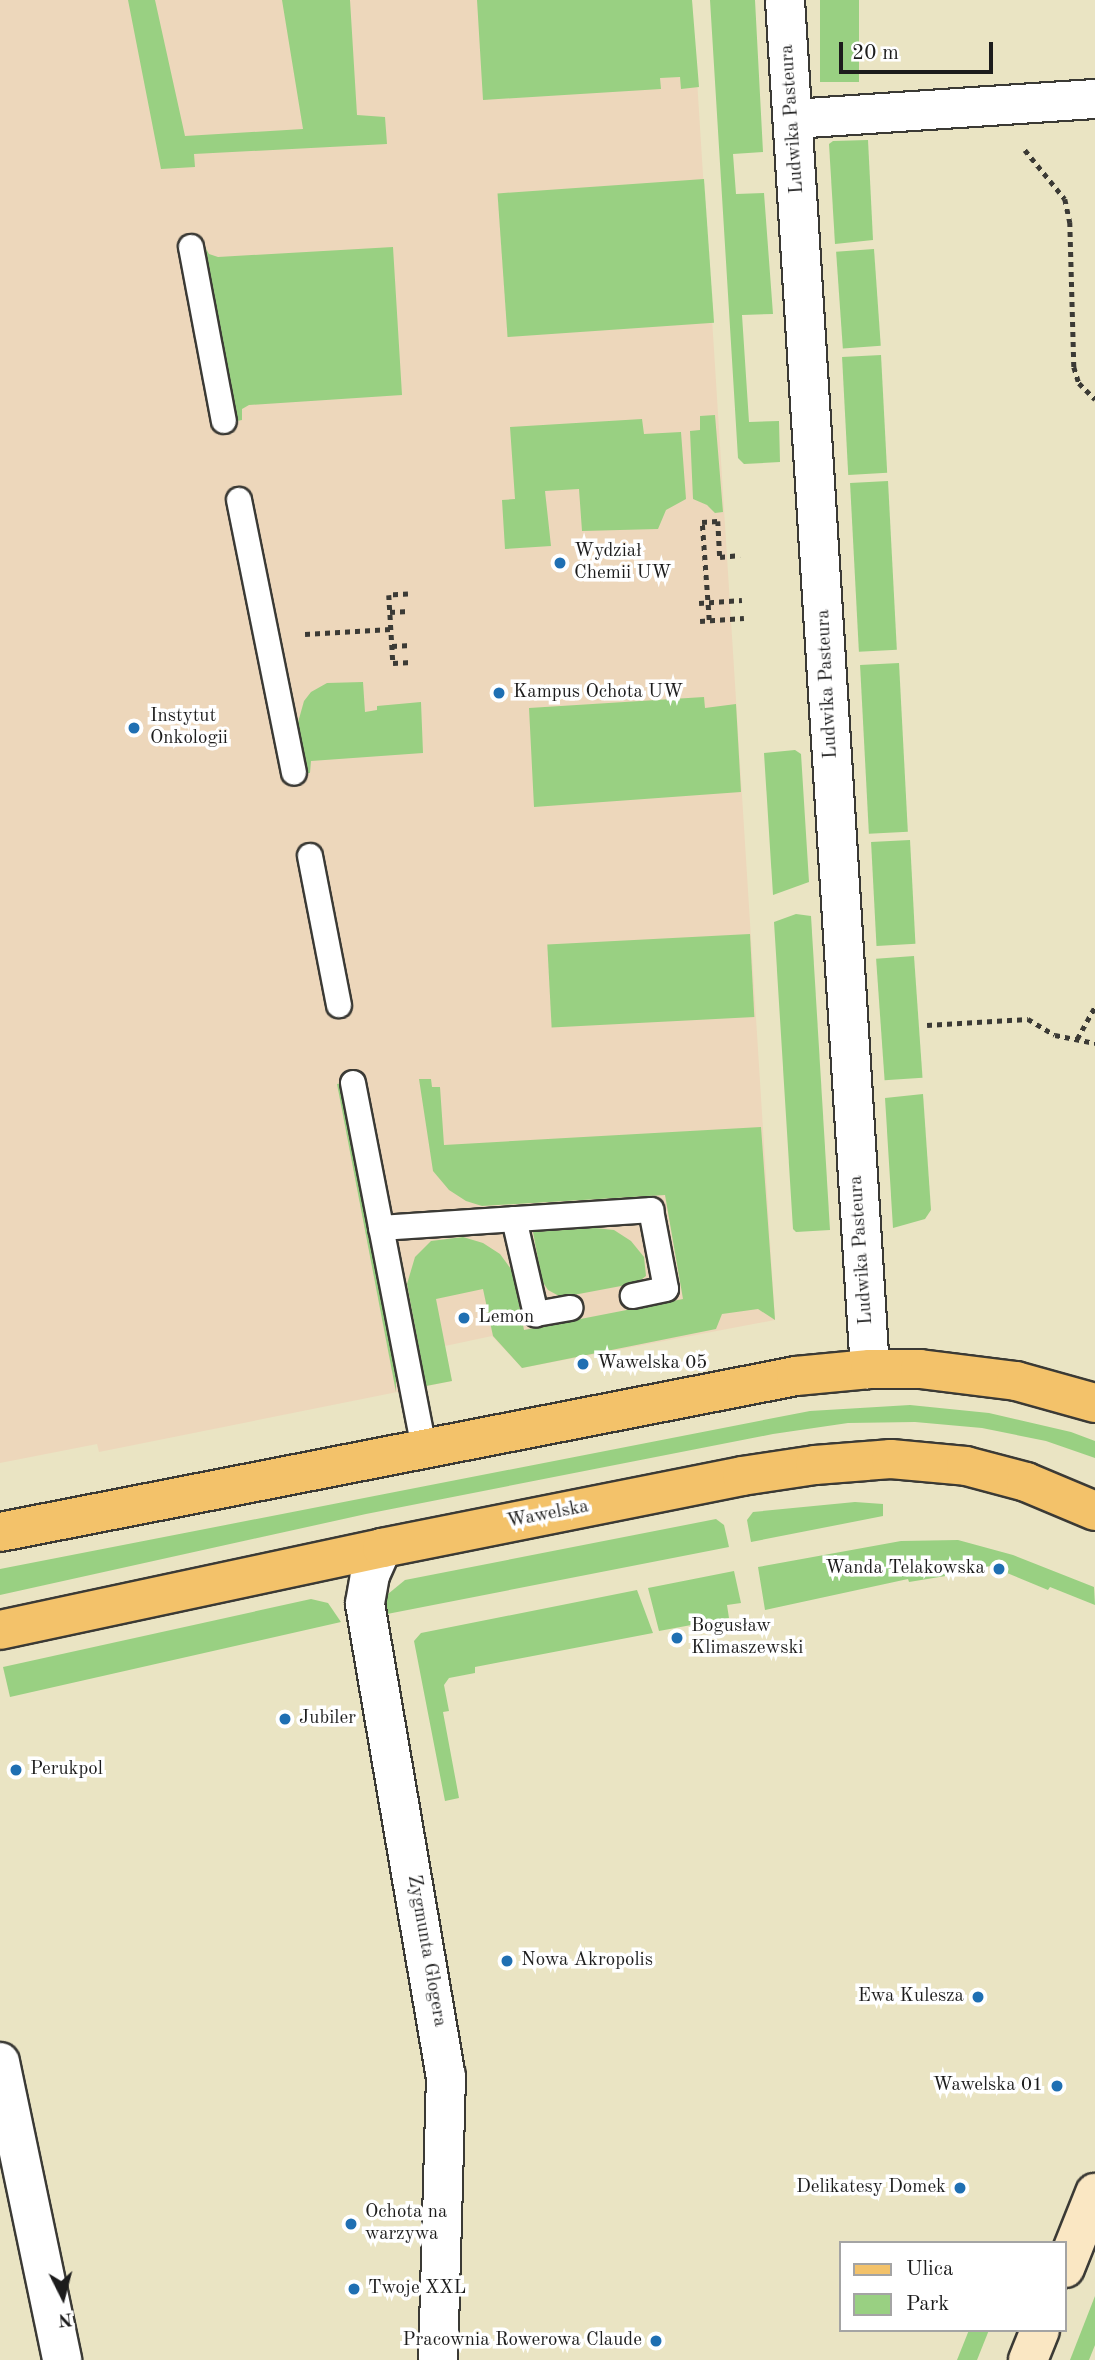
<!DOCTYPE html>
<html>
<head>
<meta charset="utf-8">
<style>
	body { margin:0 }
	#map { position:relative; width:1095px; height:2360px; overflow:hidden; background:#eae4c3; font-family:"Old Standard TT",serif }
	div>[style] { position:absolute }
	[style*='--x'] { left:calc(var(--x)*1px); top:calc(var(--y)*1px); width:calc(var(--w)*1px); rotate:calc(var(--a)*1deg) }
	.built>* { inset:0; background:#edd7bb }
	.green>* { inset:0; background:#99d082; transform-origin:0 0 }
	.path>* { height:4.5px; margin-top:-2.25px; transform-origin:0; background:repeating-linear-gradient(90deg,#3b3a35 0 5px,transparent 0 10px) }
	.roads { filter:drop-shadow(2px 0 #3b3a35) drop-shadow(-2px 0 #3b3a35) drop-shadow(0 2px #3b3a35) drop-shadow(0 -2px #3b3a35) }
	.lane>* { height:24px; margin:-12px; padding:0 12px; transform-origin:12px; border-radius:12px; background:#fff }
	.street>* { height:38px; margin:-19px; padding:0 19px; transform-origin:19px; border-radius:19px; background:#fff }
	.secondary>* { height:38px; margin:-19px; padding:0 19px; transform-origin:19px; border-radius:19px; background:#fae7c3 }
	.primary>* { height:38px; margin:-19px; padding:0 19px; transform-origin:19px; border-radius:19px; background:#f3c26a }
	.dots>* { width:19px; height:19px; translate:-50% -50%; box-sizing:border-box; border:4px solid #fff; border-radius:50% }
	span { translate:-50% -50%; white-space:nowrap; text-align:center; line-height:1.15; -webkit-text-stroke:7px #fff; paint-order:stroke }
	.street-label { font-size:19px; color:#1c1c1c }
	.poi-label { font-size:19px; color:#1c1c1c }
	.left { translate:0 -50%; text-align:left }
	.right { translate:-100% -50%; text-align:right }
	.legend { position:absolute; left:839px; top:2241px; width:228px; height:91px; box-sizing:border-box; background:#fff; border:2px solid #a4a4a4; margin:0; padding:9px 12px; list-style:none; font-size:21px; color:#1c1c1c }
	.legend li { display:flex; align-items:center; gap:14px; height:35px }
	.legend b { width:35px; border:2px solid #a4a4a4 }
	.north { position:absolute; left:28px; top:2262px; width:70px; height:70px; -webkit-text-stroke:5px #fff; paint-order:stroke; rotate:174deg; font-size:19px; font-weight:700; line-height:28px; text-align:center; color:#1c1c1c }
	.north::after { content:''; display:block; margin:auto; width:24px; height:32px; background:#1c1c1c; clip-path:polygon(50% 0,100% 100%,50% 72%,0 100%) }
	.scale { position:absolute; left:839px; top:42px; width:154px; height:32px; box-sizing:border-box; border:4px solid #1c1c1c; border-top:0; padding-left:9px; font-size:21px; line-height:24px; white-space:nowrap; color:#1c1c1c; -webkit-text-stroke:5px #fff; paint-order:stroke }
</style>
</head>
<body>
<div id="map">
	<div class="built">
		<i style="clip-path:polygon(0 0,692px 0,775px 1320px,522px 1368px,492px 1336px,445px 1346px,452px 1381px,99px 1452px,97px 1444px,0 1463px)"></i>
	</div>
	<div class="green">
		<i style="clip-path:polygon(128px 0,155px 0,185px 136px,303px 129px,282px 0,350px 0,357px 115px,385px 117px,387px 144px,194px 154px,195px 167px,161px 169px)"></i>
		<i style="clip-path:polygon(477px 0,692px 0,699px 87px,681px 89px,680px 77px,660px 78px,661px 89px,483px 100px)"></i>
		<i style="clip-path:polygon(710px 0,755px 0,763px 152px,733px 154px,736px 194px,764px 193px,773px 314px,742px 315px,749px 422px,779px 421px,780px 462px,744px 464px,738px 458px)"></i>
		<i style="left:820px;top:0;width:39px;height:82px"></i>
		<i style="clip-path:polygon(868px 140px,873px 240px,835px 244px,829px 144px,833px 141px)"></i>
		<i style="left:704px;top:179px;width:144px;height:207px;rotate:86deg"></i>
		<i style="clip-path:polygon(204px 245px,209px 254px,218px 257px,393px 247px,402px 395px,249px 405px,242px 409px,242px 420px,237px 421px)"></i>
		<i style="left:874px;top:249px;width:97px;height:38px;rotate:86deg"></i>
		<i style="left:881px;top:355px;width:118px;height:39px;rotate:87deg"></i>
		<i style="clip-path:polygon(715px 415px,723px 512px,715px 513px,707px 505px,693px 499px,690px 431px,700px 430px,700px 416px)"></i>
		<i style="clip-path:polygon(642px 419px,644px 434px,681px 432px,686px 499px,666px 510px,658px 529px,582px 531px,579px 489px,545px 491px,551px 546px,505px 549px,502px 500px,515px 499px,510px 427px)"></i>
		<i style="left:888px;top:481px;width:169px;height:38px;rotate:87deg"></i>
		<i style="left:899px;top:663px;width:169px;height:39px;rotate:87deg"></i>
		<i style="clip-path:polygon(363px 682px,365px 712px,377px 710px,377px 706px,421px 702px,423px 753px,311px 761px,310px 773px,307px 773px,297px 726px,304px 701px,311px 692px,327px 683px)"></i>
		<i style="clip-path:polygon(704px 697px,705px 708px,736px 704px,741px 792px,534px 807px,529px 708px)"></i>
		<i style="clip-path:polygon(795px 750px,801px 754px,809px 882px,773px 895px,764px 753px)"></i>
		<i style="left:910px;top:840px;width:104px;height:39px;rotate:87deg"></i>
		<i style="clip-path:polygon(796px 914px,811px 916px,830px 1230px,796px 1232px,793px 1229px,774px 922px)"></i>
		<i style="left:750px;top:934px;width:83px;height:203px;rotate:87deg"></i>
		<i style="left:914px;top:956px;width:122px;height:38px;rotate:86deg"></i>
		<i style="clip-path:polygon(419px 1079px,431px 1079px,432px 1087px,440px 1087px,444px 1145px,761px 1127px,775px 1320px,758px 1309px,722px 1314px,716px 1329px,522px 1368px,493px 1336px,483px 1289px,436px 1299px,452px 1381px,426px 1386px,407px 1284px,415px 1257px,431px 1241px,463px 1237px,483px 1243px,500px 1254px,513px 1272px,524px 1330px,683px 1299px,665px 1195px,482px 1206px,466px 1201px,449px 1190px,433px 1171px)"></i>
		<i style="clip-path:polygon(342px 1083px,396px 1372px,396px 1392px,337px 1084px)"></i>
		<i style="clip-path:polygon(923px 1094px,931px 1210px,925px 1219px,893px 1228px,885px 1098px)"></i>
		<i style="clip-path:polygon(595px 1228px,614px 1230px,631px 1241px,644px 1257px,646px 1276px,637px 1283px,568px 1296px,559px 1296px,548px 1290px,542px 1281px,533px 1232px)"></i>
		<i style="clip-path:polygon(910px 1405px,989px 1413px,1071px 1432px,1095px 1441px,1095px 1458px,1046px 1441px,982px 1428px,915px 1422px,848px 1423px,773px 1434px,366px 1514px,0 1595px,0 1569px,810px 1411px)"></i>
		<i style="clip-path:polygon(855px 1502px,883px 1504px,883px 1516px,751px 1542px,747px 1520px,753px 1512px)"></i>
		<i style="clip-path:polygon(716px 1519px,724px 1525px,729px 1547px,382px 1615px,388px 1594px,405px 1580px)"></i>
		<i style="clip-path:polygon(958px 1540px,1013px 1555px,1094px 1587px,1095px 1605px,1050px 1587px,1048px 1590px,990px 1566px,970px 1572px,909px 1582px,908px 1579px,765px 1610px,758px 1567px,901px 1541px)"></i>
		<i style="clip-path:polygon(734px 1571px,741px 1603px,727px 1605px,729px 1618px,659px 1631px,648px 1588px)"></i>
		<i style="clip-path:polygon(637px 1590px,653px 1633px,475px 1667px,475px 1673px,449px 1678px,444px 1685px,449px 1711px,443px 1712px,459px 1798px,445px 1801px,414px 1641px,421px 1633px)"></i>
		<i style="clip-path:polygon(311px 1599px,328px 1603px,341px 1622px,10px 1697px,3px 1667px)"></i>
		<i style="clip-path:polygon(1095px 2296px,1095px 2345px,1089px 2360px,1070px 2360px)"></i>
		<i style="clip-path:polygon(969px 2330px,989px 2330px,977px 2360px,957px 2360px)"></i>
	</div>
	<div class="path">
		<i style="--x:1025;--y:150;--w:63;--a:50.8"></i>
		<i style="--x:1065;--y:199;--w:24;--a:78"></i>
		<i style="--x:1070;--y:222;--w:145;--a:88.4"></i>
		<i style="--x:1074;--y:367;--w:17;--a:73"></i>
		<i style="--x:1079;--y:383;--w:23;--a:45"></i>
		<i style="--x:408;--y:594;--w:19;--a:177"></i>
		<i style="--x:389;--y:595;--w:68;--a:86.6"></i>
		<i style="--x:393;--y:663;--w:19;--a:-3"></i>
		<i style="--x:699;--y:603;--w:43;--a:-4"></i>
		<i style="--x:390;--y:612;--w:19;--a:-3"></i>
		<i style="--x:709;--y:620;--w:98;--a:-94.1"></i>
		<i style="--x:702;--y:522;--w:16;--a:-4"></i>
		<i style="--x:718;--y:521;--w:36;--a:87"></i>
		<i style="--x:720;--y:557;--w:20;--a:-6"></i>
		<i style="--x:700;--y:621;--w:44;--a:-3.9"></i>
		<i style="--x:305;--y:634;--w:86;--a:-3.3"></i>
		<i style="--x:392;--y:646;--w:19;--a:-3"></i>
		<i style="--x:927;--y:1025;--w:101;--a:-3.4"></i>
		<i style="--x:1028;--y:1019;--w:31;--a:31"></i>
		<i style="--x:1055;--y:1035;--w:41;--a:11.3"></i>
		<i style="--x:1077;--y:1039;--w:38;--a:-61"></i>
	</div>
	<div class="roads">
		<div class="lane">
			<i style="--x:191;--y:247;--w:177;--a:79.3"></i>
			<i style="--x:239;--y:500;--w:278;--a:78.6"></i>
			<i style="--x:310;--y:856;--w:152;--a:79"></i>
			<i style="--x:353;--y:1083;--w:373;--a:79"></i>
			<i style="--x:514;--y:1219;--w:98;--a:77"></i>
			<i style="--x:536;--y:1314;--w:35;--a:-10"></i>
			<i style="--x:381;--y:1228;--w:271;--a:-3.8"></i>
			<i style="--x:651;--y:1210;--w:80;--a:79.2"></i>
			<i style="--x:666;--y:1289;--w:34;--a:168"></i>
		</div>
		<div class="street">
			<i style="--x:785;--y:0;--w:1372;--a:86.45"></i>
			<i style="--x:793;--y:119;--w:303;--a:-3.8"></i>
			<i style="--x:382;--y:1548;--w:30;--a:114"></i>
			<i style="--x:370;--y:1575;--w:29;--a:100"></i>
			<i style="--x:365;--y:1604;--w:479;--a:80.3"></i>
			<i style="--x:446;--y:2076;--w:284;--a:91.6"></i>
			<i style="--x:0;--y:2062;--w:304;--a:78.2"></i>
		</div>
		<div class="secondary">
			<i style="--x:1065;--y:2268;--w:81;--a:-68.2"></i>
			<i style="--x:1028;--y:2360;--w:32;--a:-68"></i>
		</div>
		<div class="primary">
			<i style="--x:0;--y:1532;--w:811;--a:-11.09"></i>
			<i style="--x:796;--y:1376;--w:74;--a:-5.4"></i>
			<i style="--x:870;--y:1369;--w:50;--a:0"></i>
			<i style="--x:920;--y:1369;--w:97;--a:7.1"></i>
			<i style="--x:1016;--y:1381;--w:82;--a:15.6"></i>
			<i style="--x:0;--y:1630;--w:391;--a:-12.1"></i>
			<i style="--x:382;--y:1548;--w:367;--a:-11.3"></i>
			<i style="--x:742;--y:1476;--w:74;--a:-8.6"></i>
			<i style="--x:815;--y:1465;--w:76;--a:-4.5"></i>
			<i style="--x:891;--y:1459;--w:75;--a:5.3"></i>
			<i style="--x:966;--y:1466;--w:62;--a:14.9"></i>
			<i style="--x:1026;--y:1482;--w:75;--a:22.8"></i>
		</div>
	</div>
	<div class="dots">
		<i style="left:560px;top:563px;background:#1f6fb2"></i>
		<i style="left:499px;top:693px;background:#1f6fb2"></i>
		<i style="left:134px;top:728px;background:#1f6fb2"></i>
		<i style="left:464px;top:1318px;background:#1f6fb2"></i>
		<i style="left:583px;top:1364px;background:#1f6fb2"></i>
		<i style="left:999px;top:1569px;background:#1f6fb2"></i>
		<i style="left:677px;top:1638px;background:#1f6fb2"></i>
		<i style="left:285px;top:1719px;background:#1f6fb2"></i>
		<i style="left:16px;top:1770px;background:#1f6fb2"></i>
		<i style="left:507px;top:1961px;background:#1f6fb2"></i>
		<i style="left:978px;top:1997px;background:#1f6fb2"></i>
		<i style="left:1057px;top:2086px;background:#1f6fb2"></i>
		<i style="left:960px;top:2188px;background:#1f6fb2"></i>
		<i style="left:351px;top:2224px;background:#1f6fb2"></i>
		<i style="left:354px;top:2289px;background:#1f6fb2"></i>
		<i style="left:656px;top:2341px;background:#1f6fb2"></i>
	</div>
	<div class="street-label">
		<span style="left:793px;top:119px;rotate:-94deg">Ludwika Pasteura</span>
		<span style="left:828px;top:684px;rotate:-93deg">Ludwika Pasteura</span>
		<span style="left:862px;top:1250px;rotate:-94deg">Ludwika Pasteura</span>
		<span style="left:548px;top:1515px;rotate:-11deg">Wawelska</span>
		<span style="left:426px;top:1951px;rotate:80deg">Zygmunta Glogera</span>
	</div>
	<div class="poi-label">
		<span class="left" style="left:574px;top:563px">Wydział<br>Chemii UW</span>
		<span class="left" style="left:513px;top:693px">Kampus Ochota UW</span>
		<span class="left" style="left:150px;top:728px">Instytut<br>Onkologii</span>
		<span class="left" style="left:478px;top:1318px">Lemon</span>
		<span class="left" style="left:597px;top:1364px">Wawelska 05</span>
		<span class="right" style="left:985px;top:1569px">Wanda Telakowska</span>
		<span class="left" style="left:691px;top:1638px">Bogusław<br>Klimaszewski</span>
		<span class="left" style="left:299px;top:1719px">Jubiler</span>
		<span class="left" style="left:30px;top:1770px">Perukpol</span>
		<span class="left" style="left:521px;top:1961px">Nowa Akropolis</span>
		<span class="right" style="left:964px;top:1997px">Ewa Kulesza</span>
		<span class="right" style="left:1043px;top:2086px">Wawelska 01</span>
		<span class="right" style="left:946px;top:2188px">Delikatesy Domek</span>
		<span class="left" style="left:365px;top:2224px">Ochota na<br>warzywa</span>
		<span class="left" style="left:368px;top:2289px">Twoje XXL</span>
		<span class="right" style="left:642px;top:2341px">Pracownia Rowerowa Claude</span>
	</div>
	<ul class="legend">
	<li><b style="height:9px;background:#f3c26a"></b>Ulica</li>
	<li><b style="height:19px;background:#99d082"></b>Park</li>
	</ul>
	<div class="north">N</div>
	<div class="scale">20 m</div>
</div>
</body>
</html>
